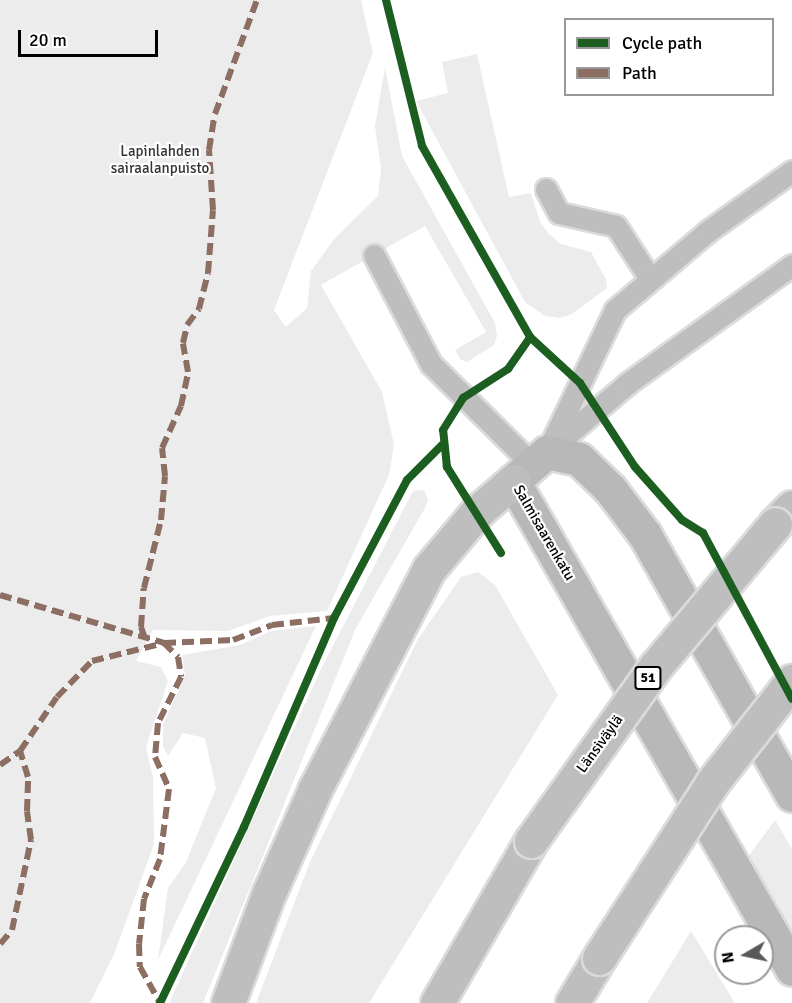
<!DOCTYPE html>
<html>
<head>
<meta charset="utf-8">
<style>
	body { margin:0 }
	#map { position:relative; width:792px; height:1003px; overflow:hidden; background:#fff; font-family:Signika,sans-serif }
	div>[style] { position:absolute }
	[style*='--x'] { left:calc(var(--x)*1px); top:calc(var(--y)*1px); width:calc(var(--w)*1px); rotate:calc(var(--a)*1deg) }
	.green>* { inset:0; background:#ececec }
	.roads { filter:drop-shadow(2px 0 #dbdbdb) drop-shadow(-2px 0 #dbdbdb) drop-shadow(0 2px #dbdbdb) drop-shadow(0 -2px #dbdbdb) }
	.lane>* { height:21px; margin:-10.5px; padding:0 10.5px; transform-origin:10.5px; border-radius:10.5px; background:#bebebe }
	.secondary>* { height:33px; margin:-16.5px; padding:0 16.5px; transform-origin:16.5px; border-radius:16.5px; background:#b8b8b8 }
	.highway>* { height:33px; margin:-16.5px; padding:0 16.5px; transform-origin:16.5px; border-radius:16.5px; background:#bebebe }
	.bridges { filter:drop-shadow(2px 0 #dbdbdb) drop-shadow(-2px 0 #dbdbdb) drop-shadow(0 2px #dbdbdb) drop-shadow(0 -2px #dbdbdb) }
	.highway-bridge>* { height:33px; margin:-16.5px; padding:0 16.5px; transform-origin:16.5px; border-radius:16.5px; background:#bebebe }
	.quiet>* { height:6px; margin-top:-3px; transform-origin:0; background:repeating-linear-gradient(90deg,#8d6e63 0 12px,transparent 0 18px) }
	.cycleway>* { height:8px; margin:-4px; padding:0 4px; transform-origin:4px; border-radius:4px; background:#1b5e20 }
	span { translate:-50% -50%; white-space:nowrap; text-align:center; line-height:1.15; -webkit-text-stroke:4.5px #fff; paint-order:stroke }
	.shield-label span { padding:2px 4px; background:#fff; border:2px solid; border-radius:4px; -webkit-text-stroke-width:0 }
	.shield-label { font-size:14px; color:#000; font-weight:700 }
	.park-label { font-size:15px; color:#333 }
	.street-label { font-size:15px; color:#000 }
	.legend { position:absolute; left:564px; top:18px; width:210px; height:78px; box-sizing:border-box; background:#fff; border:2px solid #999; margin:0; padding:8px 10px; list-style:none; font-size:18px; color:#000 }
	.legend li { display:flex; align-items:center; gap:12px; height:30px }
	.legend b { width:30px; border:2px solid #999 }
	.north { position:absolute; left:714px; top:925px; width:60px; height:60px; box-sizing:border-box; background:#fff; border:2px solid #999; border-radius:50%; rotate:261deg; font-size:16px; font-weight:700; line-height:24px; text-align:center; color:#000 }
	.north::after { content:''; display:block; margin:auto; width:21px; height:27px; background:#595959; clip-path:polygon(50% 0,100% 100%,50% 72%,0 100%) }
	.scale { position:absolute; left:18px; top:30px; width:140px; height:27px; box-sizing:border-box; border:3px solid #000; border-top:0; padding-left:8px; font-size:18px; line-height:21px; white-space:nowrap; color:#000; -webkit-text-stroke:4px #fff; paint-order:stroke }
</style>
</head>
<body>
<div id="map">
	<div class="green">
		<i style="clip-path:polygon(0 0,361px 0,373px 53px,274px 310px,286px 327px,307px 308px,311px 271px,335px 238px,378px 196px,381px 169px,375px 126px,385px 67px,402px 156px,495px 323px,497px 336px,494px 345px,467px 362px,460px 359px,455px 350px,486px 332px,425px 226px,321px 285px,382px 392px,394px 445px,389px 475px,327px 611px,270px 616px,228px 631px,153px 630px,136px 661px,161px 667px,168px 681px,146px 747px,153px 777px,154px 844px,115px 952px,90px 1003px,0 1003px)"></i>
		<i style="clip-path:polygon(477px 54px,509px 197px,531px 193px,540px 222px,549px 234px,561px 244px,591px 252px,606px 279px,607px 288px,572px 314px,560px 318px,545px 316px,525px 302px,416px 101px,448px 93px,442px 62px)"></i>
		<i style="clip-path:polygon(424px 490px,428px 500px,425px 508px,356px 628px,203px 1003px,169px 1003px,321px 669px,413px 491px)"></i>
		<i style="clip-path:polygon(478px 572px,495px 585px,558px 695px,369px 1003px,256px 1003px,310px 862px,418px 639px,461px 577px)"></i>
		<i style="clip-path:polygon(316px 626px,158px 960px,168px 888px,186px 862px,216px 788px,205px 738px,183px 733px,168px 756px,163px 746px,163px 725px,185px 675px,182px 655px,240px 645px,271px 631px)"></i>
		<i style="clip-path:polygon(775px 820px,792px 849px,792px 935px,748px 857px)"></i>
		<i style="clip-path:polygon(691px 931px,735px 1003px,647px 1003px)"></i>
	</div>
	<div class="roads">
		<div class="lane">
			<i style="--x:546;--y:189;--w:27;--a:62"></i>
			<i style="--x:559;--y:213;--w:58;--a:12.8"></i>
			<i style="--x:616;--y:226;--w:61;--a:57.1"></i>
			<i style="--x:374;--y:255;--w:123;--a:62.4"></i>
			<i style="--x:431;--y:364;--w:142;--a:44.7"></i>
			<i style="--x:554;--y:446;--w:97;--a:-40.4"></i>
			<i style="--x:628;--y:383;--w:202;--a:-35.7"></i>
			<i style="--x:547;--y:452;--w:157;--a:-64.4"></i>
			<i style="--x:615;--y:310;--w:122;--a:-40.3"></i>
			<i style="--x:708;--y:231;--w:103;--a:-35.5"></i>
		</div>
		<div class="secondary">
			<i style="--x:792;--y:795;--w:299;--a:-119.5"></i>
			<i style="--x:645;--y:535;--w:58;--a:-127.3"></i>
			<i style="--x:610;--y:489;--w:43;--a:-135.9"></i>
			<i style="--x:579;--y:459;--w:33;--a:-168"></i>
			<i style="--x:547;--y:452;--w:45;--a:139.5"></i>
			<i style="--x:513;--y:481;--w:562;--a:60.24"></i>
		</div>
		<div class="highway">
			<i style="--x:775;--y:524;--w:24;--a:-45"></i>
			<i style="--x:228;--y:1003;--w:117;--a:-69.6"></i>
			<i style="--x:269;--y:893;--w:114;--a:-66.1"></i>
			<i style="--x:315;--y:789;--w:248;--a:-62.6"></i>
			<i style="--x:429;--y:569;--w:75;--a:-49.9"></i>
			<i style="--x:477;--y:512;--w:48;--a:-40.7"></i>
			<i style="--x:437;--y:1003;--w:187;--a:-59.9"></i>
			<i style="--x:572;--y:1003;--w:52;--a:-59"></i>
		</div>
	</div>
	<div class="bridges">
		<div class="highway-bridge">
			<i style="--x:531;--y:841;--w:215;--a:-54.5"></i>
			<i style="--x:656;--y:666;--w:185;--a:-50"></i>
			<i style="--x:599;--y:958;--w:208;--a:-57.1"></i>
			<i style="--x:712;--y:783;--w:130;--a:-51.9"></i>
		</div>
	</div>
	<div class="quiet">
		<i style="--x:0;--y:595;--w:171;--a:16.3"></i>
		<i style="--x:164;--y:643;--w:20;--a:45"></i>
		<i style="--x:178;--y:657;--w:20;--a:81"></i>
		<i style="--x:181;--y:677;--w:51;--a:116.6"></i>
		<i style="--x:158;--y:723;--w:34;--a:95"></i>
		<i style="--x:155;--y:757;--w:35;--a:66"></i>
		<i style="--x:169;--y:789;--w:71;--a:97.3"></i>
		<i style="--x:160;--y:859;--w:43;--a:111.8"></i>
		<i style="--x:144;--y:899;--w:45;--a:96.3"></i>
		<i style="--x:139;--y:944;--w:23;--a:88"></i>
		<i style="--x:140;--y:967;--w:41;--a:60.9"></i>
		<i style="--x:145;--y:638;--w:12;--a:-110"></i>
		<i style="--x:141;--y:627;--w:39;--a:-86"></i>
		<i style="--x:144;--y:588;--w:70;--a:-76"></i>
		<i style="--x:161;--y:520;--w:44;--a:-84.8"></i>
		<i style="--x:165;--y:476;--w:28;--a:-96"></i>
		<i style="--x:162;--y:448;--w:46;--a:-65.7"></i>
		<i style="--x:181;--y:406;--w:35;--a:-78"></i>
		<i style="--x:188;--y:372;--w:29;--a:-100"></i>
		<i style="--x:183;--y:343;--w:18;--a:-77"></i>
		<i style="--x:187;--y:325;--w:20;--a:-53"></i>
		<i style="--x:199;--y:309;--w:37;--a:-76"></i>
		<i style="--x:208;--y:273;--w:63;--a:-85.5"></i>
		<i style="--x:213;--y:210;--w:60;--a:-93.8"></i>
		<i style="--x:209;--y:150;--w:36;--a:-81"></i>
		<i style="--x:215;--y:114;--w:121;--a:-69.8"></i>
		<i style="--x:0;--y:765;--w:24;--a:-35"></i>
		<i style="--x:20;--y:751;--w:65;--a:-55.6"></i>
		<i style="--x:57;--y:697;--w:50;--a:-45.8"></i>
		<i style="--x:92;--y:661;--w:74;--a:-14"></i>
		<i style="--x:164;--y:643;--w:69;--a:-2.5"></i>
		<i style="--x:233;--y:640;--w:42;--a:-21"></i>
		<i style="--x:272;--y:625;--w:62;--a:-6.4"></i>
		<i style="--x:0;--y:944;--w:18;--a:-49"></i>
		<i style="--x:12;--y:930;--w:92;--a:-78.1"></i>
		<i style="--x:31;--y:840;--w:29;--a:-98"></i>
		<i style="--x:27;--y:811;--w:34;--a:-88"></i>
		<i style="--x:28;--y:777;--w:27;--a:-107"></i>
	</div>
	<div class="cycleway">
		<i style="--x:386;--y:0;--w:150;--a:76.1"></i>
		<i style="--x:422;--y:146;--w:219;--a:60.5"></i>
		<i style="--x:530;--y:337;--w:68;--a:42.6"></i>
		<i style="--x:580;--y:383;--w:100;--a:56.8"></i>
		<i style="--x:635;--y:467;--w:71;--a:48.4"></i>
		<i style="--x:682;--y:520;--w:25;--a:32"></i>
		<i style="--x:703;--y:533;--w:188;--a:61.8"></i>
		<i style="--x:501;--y:553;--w:102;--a:-122.1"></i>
		<i style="--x:447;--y:467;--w:37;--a:-96"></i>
		<i style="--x:443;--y:430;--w:38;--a:-58"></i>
		<i style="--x:463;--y:398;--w:54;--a:-32.8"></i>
		<i style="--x:508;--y:369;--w:39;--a:-55"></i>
		<i style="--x:160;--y:1003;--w:195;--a:-64.5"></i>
		<i style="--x:244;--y:827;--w:228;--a:-66.7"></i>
		<i style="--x:334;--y:618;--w:156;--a:-62.1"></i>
		<i style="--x:407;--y:480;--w:49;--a:-45"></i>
	</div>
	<div class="shield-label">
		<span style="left:648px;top:678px">51</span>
	</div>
	<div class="park-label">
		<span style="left:160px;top:160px">Lapinlahden<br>sairaalanpuisto</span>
	</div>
	<div class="street-label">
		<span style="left:544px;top:533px;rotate:60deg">Salmisaarenkatu</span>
		<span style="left:600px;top:744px;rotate:-54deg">Länsiväylä</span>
	</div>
	<ul class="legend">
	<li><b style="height:8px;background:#1b5e20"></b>Cycle path</li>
	<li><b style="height:8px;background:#8d6e63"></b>Path</li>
	</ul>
	<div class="north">N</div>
	<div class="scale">20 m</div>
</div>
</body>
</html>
